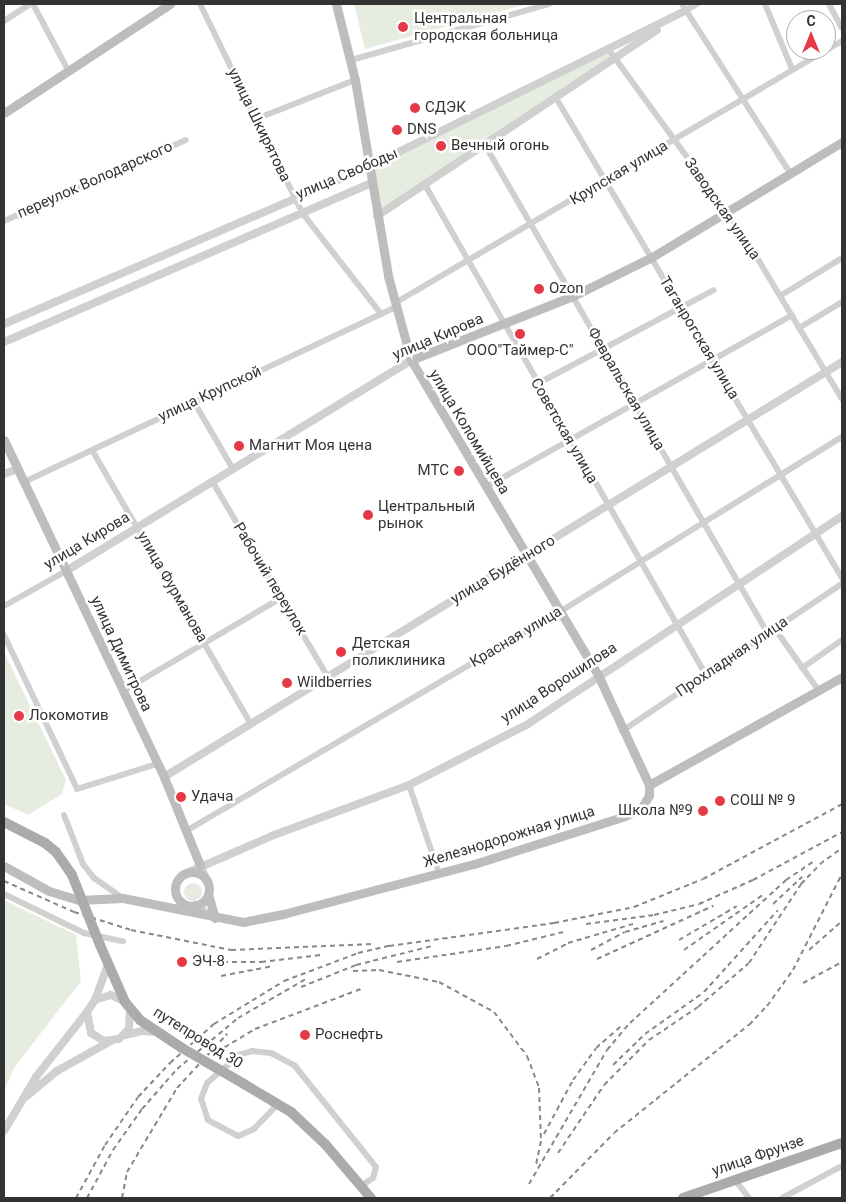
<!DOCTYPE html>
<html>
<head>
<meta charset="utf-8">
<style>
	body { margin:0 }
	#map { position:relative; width:846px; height:1202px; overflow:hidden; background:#fff; font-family:Roboto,sans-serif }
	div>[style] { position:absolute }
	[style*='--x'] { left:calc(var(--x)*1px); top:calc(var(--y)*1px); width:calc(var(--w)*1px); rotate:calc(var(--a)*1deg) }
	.green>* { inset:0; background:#e6ecdf }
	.round { border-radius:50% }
	.minor>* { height:6px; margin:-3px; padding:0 3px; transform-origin:3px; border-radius:3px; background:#d0d0d0 }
	.tertiary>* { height:8px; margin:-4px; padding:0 4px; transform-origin:4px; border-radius:4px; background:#d0d0d0 }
	.secondary>* { height:9px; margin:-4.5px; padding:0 4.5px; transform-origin:4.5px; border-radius:4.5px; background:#bdbdbd }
	.secondary>.ring { margin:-4.5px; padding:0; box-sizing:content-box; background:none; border:9px solid #bdbdbd; border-radius:50% }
	.primary>* { height:10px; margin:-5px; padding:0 5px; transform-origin:5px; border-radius:5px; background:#ababab }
	.rail>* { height:2px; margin-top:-1px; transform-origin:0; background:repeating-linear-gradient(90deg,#888 0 5px,transparent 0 9px) }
	.primary-bridge>* { height:10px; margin:-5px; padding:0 5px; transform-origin:5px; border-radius:5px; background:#ababab }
	.dots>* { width:14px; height:14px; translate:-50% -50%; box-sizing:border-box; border:2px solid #fff; border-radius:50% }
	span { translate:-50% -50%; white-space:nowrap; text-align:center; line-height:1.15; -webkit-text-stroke:5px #fff; paint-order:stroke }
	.poi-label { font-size:15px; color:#333 }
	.left { translate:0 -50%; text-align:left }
	.right { translate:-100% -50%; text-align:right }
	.street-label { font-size:15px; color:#333 }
	.frame { position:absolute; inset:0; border:5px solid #333; pointer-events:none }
	.north { position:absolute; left:786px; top:10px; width:50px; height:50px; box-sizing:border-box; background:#fff; border:1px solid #adadad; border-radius:50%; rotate:0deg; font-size:14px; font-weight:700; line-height:20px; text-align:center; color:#333 }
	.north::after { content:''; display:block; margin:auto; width:18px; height:22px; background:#e63946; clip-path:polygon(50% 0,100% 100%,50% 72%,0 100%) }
</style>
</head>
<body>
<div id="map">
	<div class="green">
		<i style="clip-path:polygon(354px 4px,527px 4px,365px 49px)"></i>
		<i style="clip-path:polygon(609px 50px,615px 59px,377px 216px,370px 166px)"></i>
		<i style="clip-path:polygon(4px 652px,66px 780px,62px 794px,28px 815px,4px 804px)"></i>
		<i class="round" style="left:184px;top:883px;width:18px;height:18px"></i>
		<i style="clip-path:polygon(4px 900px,76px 935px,81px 981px,14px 1068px,4px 1091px)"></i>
	</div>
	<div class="minor">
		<i style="--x:33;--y:4;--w:75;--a:62.1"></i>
		<i style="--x:200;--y:4;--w:234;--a:63.9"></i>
		<i style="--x:303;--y:214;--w:127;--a:52"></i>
		<i style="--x:682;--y:4;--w:201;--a:57.4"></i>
		<i style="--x:765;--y:4;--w:70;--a:67.4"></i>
		<i style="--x:829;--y:4;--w:27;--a:62"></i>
		<i style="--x:685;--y:11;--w:14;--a:-30"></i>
		<i style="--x:4;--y:21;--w:31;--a:-33"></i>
		<i style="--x:609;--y:50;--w:224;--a:53.9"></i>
		<i style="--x:741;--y:231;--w:196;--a:59"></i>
		<i style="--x:351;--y:60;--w:206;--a:-15.8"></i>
		<i style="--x:556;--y:98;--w:559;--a:59.21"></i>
		<i style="--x:256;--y:119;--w:106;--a:-21.5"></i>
		<i style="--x:485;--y:145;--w:565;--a:59.94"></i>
		<i style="--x:425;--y:185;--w:565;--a:60.17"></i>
		<i style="--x:4;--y:221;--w:199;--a:-24"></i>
		<i style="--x:780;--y:296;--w:73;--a:-31.5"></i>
		<i style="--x:395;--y:303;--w:518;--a:-30.38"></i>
		<i style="--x:799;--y:328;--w:50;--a:-31.2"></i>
		<i style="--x:537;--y:384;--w:200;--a:-28"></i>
		<i style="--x:194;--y:402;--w:78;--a:59.8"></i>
		<i style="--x:92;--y:450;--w:317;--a:59.9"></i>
		<i style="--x:212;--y:481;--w:228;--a:59.4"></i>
		<i style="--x:24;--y:482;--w:411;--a:-25.2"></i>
		<i style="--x:486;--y:487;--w:351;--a:-29.3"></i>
		<i style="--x:4;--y:606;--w:71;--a:-29.4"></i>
		<i style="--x:775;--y:629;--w:76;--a:54.6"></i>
		<i style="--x:4;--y:635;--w:170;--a:64.6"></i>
		<i style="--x:77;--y:789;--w:84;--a:-17.4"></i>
		<i style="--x:802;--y:668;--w:49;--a:-35"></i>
		<i style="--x:123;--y:691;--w:183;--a:-30.5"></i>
		<i style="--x:622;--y:731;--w:265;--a:-33.8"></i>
		<i style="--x:409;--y:785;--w:93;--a:71.2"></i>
		<i style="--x:64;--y:815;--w:53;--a:68.8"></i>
		<i style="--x:83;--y:864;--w:18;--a:52"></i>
		<i style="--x:94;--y:878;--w:35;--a:35"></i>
		<i style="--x:186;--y:831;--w:435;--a:-30.4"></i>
		<i style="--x:561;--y:611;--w:331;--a:-31.8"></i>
		<i style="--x:4;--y:894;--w:89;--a:26"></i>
		<i style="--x:84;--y:933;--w:40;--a:12"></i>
		<i style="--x:278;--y:1104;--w:35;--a:134"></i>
		<i style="--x:254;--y:1129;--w:17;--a:156"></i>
		<i style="--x:238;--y:1136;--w:34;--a:-152"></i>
		<i style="--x:208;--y:1120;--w:22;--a:-108"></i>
		<i style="--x:201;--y:1099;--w:17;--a:-69"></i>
		<i style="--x:207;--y:1083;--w:43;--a:-41.2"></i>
		<i style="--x:239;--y:1055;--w:14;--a:-17"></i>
		<i style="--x:252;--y:1051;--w:19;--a:6"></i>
		<i style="--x:271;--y:1053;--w:27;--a:28"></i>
		<i style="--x:295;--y:1066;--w:129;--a:51.3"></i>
		<i style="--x:376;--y:1167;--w:11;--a:105"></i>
		<i style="--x:373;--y:1178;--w:14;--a:146"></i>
		<i style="--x:735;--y:1180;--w:23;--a:52"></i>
		<i style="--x:782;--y:1198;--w:68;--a:-28.1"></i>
	</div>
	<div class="tertiary">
		<i style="--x:377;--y:216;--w:336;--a:-33.6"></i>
		<i style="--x:4;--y:324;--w:399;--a:-23.3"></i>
		<i style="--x:370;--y:166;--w:351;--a:-26.2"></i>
		<i style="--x:4;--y:342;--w:401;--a:-23.4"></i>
		<i style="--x:4;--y:474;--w:14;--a:-21"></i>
		<i style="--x:66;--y:571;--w:404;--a:-31.4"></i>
		<i style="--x:164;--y:777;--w:795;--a:-31.47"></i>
		<i style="--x:200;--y:865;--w:20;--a:66"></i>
		<i style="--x:189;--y:872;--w:93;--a:-23.5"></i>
		<i style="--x:274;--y:835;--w:144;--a:-20.3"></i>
		<i style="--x:409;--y:785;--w:134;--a:-27.1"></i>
		<i style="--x:528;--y:724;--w:377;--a:-33.5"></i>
		<i style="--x:195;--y:905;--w:16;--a:35"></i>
		<i style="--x:95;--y:1000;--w:38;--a:-70"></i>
		<i style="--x:125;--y:1002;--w:16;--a:-153"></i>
		<i style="--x:111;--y:995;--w:17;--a:163"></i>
		<i style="--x:95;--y:1000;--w:14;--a:124"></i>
		<i style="--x:87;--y:1012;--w:21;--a:79"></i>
		<i style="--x:91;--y:1033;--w:15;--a:32"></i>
		<i style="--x:104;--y:1041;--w:15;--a:-8"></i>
		<i style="--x:119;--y:1039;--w:14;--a:-45"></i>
		<i style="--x:129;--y:1029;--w:20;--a:-87"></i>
		<i style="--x:125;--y:1035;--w:17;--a:-13"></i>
		<i style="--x:142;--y:1031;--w:14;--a:4"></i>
		<i style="--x:27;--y:1096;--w:39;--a:-40"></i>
		<i style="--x:57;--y:1071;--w:62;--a:-29.1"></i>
		<i style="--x:4;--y:1131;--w:63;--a:-59.3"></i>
		<i style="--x:36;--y:1077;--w:83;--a:-51.9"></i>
	</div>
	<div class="secondary">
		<i style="--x:336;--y:4;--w:78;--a:76"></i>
		<i style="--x:355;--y:80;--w:199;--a:80.4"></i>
		<i style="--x:388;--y:276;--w:87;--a:74.7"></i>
		<i style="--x:411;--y:360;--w:366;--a:59.3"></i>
		<i style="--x:598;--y:675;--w:121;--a:65.1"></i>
		<i style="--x:4;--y:113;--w:199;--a:-33.3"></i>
		<i style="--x:411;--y:360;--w:174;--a:-21.6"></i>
		<i style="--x:573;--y:296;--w:88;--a:-26.3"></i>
		<i style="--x:652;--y:257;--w:222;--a:-31.2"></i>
		<i style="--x:4;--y:440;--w:373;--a:64.6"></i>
		<i style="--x:164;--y:777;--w:95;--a:67.8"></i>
		<i style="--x:4;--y:866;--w:51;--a:29.1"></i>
		<i style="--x:49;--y:891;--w:31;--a:17"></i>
		<i style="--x:79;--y:900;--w:44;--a:-2.6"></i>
		<i style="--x:123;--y:898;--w:122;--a:11.3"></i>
		<i style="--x:243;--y:922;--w:41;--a:-11.3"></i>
		<i style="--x:283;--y:914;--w:197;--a:-14.7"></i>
		<i style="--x:474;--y:864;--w:158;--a:-17.6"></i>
		<i style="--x:625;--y:816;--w:17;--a:-24"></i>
		<i style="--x:641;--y:809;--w:16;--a:-60"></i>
		<i style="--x:649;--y:795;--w:10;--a:-90"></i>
		<i style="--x:649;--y:785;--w:221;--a:-29.2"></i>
		<i class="ring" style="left:175px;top:872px;width:25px;height:25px"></i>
		<i style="--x:208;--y:894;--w:25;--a:74"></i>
	</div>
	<div class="primary">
		<i style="--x:4;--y:822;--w:46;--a:27.1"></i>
		<i style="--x:45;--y:843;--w:14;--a:39"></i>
		<i style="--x:56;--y:852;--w:28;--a:55"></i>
		<i style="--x:100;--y:945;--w:62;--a:66.3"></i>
		<i style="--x:125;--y:1002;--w:23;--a:50"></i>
		<i style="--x:140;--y:1020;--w:50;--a:33.7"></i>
		<i style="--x:244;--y:1084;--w:55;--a:30.8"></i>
		<i style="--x:291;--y:1112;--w:48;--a:43.3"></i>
		<i style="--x:326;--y:1145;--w:70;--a:49.7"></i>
		<i style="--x:683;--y:1198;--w:168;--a:-19.1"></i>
	</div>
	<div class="rail">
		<i style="--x:4;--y:881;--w:77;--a:23.9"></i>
		<i style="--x:74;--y:912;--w:60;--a:17.5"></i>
		<i style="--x:131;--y:930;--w:102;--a:11.3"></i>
		<i style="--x:231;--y:950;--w:142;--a:-2.4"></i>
		<i style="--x:773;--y:904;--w:40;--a:-43"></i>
		<i style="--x:586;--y:924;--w:69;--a:-7.5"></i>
		<i style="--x:654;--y:915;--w:46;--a:-13.7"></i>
		<i style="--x:699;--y:904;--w:59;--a:-24"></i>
		<i style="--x:753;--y:880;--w:101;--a:-28.3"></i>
		<i style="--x:679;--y:940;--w:67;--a:-30.4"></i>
		<i style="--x:591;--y:950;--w:38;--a:-28"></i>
		<i style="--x:625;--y:932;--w:40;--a:-16"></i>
		<i style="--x:684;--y:950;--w:98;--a:-35"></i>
		<i style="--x:809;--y:950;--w:44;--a:-41.3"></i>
		<i style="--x:537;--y:959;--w:35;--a:-27"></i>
		<i style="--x:568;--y:943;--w:68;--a:-16.3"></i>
		<i style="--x:597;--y:959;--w:128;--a:-24.6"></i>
		<i style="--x:214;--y:962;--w:47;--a:0"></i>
		<i style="--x:261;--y:962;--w:60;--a:-6.7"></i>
		<i style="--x:397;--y:962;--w:110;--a:-8.4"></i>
		<i style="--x:506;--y:946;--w:59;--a:-13.8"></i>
		<i style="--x:353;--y:971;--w:26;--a:-2"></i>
		<i style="--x:379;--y:970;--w:61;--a:11.3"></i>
		<i style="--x:439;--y:982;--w:63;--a:28.6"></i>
		<i style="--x:494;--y:1012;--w:55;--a:53.1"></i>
		<i style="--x:527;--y:1056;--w:34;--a:69"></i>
		<i style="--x:539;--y:1088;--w:53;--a:87.8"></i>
		<i style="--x:541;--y:1141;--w:25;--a:102"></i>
		<i style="--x:221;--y:976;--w:53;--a:-10.9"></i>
		<i style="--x:803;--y:983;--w:44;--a:-28.3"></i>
		<i style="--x:301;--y:987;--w:59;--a:-21.8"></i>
		<i style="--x:356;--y:965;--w:78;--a:-14"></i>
		<i style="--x:217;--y:1052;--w:44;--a:-31.2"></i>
		<i style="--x:255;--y:1029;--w:113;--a:-20.7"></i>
		<i style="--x:613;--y:1065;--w:45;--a:-44.1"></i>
		<i style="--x:645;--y:1034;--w:72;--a:-35.4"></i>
		<i style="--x:704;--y:992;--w:110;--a:-47.9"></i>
		<i style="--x:544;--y:1134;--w:61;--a:-61.8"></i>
		<i style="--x:573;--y:1080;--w:39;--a:-54"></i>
		<i style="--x:596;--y:1048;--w:35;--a:-41"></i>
		<i style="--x:558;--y:1153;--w:82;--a:-55.9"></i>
		<i style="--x:604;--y:1085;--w:64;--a:-45"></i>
		<i style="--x:649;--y:1040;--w:59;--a:-34"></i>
		<i style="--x:698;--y:1007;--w:67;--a:-40.8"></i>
		<i style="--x:749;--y:963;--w:95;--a:-56.6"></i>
		<i style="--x:801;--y:884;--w:28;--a:-46"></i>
		<i style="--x:820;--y:864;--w:27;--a:-36"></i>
		<i style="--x:529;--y:1184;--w:155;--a:-59.8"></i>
		<i style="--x:607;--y:1050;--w:35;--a:-50"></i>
		<i style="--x:630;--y:1023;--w:212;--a:-42.5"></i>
		<i style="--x:786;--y:880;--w:32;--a:-34"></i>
		<i style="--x:76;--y:1198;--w:60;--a:-61.3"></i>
		<i style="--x:105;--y:1145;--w:58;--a:-55.5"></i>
		<i style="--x:138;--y:1097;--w:47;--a:-46.7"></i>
		<i style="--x:170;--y:1063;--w:59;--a:-41.6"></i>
		<i style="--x:214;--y:1024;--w:82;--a:-31.6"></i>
		<i style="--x:284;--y:981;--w:79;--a:-20.7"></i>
		<i style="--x:358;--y:953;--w:32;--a:-13"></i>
		<i style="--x:389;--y:946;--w:167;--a:-7.9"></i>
		<i style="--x:554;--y:923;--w:82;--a:-11.3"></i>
		<i style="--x:634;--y:907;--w:74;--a:-22.1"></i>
		<i style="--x:703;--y:879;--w:158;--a:-28.3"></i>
		<i style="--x:87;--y:1198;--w:55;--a:-61.6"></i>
		<i style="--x:113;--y:1150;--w:50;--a:-54.7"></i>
		<i style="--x:142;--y:1109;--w:53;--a:-48.8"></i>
		<i style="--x:177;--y:1069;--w:80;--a:-39.9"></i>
		<i style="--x:238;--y:1018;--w:78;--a:-29.8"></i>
		<i style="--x:122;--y:1198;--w:26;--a:-79"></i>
		<i style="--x:127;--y:1172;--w:98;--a:-59.2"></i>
		<i style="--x:177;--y:1088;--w:74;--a:-47.2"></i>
		<i style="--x:550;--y:1198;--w:91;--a:-45.4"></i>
		<i style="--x:614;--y:1133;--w:173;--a:-38.7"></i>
		<i style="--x:749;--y:1025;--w:26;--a:-47"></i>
		<i style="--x:767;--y:1006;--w:44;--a:-54.2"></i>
		<i style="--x:793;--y:970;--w:108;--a:-63"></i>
	</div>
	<div class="primary-bridge">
		<i style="--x:72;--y:875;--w:75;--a:68.2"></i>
		<i style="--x:182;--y:1048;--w:72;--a:30.1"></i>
	</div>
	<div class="dots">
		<i style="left:403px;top:27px;background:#e63946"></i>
		<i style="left:415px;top:108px;background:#e63946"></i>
		<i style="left:397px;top:130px;background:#e63946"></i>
		<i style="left:441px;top:146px;background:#e63946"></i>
		<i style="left:539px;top:289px;background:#e63946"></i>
		<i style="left:520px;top:334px;background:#e63946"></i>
		<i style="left:239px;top:446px;background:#e63946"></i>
		<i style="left:459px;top:471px;background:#e63946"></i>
		<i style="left:368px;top:515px;background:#e63946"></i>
		<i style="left:341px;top:652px;background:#e63946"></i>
		<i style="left:287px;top:683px;background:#e63946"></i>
		<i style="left:19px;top:716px;background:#e63946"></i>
		<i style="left:181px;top:797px;background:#e63946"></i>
		<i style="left:720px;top:801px;background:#e63946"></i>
		<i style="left:703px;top:811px;background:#e63946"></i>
		<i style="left:182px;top:962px;background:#e63946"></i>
		<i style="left:305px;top:1035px;background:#e63946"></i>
	</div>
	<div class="poi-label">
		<span class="left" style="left:414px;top:27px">Центральная<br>городская больница</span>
		<span class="left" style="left:425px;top:108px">СДЭК</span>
		<span class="left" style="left:407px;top:130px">DNS</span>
		<span class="left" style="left:451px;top:146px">Вечный огонь</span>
		<span class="left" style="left:549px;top:289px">Ozon</span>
		<span style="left:520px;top:351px">ООО"Таймер-С"</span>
		<span class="left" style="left:249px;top:446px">Магнит Моя цена</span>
		<span class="right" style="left:449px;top:471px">МТС</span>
		<span class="left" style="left:378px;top:515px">Центральный<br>рынок</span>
		<span class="left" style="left:352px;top:652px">Детская<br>поликлиника</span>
		<span class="left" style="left:297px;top:683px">Wildberries</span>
		<span class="left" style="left:29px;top:716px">Локомотив</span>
		<span class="left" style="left:191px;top:797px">Удача</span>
		<span class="left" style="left:730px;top:801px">СОШ № 9</span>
		<span class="right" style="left:693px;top:811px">Школа №9</span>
		<span class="left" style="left:192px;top:962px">ЭЧ-8</span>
		<span class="left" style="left:315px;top:1035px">Роснефть</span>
	</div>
	<div class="street-label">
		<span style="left:259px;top:125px;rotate:64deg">улица Шкирятова</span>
		<span style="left:619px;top:173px;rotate:-31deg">Крупская улица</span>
		<span style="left:347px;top:174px;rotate:-23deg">улица Свободы</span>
		<span style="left:95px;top:180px;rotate:-24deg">переулок Володарского</span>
		<span style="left:722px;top:209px;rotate:55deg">Заводская улица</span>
		<span style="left:438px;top:337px;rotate:-23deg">улица Кирова</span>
		<span style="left:699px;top:338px;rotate:59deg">Таганрогская улица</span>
		<span style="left:626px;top:389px;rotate:60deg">Февральская улица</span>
		<span style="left:210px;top:394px;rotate:-25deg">улица Крупской</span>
		<span style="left:564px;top:431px;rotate:60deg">Советская улица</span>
		<span style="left:469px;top:432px;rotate:59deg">улица Коломийцева</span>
		<span style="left:87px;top:541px;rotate:-31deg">улица Кирова</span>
		<span style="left:503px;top:570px;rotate:-31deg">улица Будённого</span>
		<span style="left:270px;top:579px;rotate:59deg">Рабочий переулок</span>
		<span style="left:172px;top:587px;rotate:60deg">улица Фурманова</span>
		<span style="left:516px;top:637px;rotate:-31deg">Красная улица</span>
		<span style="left:121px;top:654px;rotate:65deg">улица Димитрова</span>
		<span style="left:732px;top:657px;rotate:-34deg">Прохладная улица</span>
		<span style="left:559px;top:683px;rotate:-33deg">улица Ворошилова</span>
		<span style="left:509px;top:837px;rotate:-17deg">Железнодорожная улица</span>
		<span style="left:198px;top:1038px;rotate:32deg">путепровод 30</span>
		<span style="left:758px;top:1156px;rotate:-19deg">улица Фрунзе</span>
	</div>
	<div class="frame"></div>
	<div class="north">С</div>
</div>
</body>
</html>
